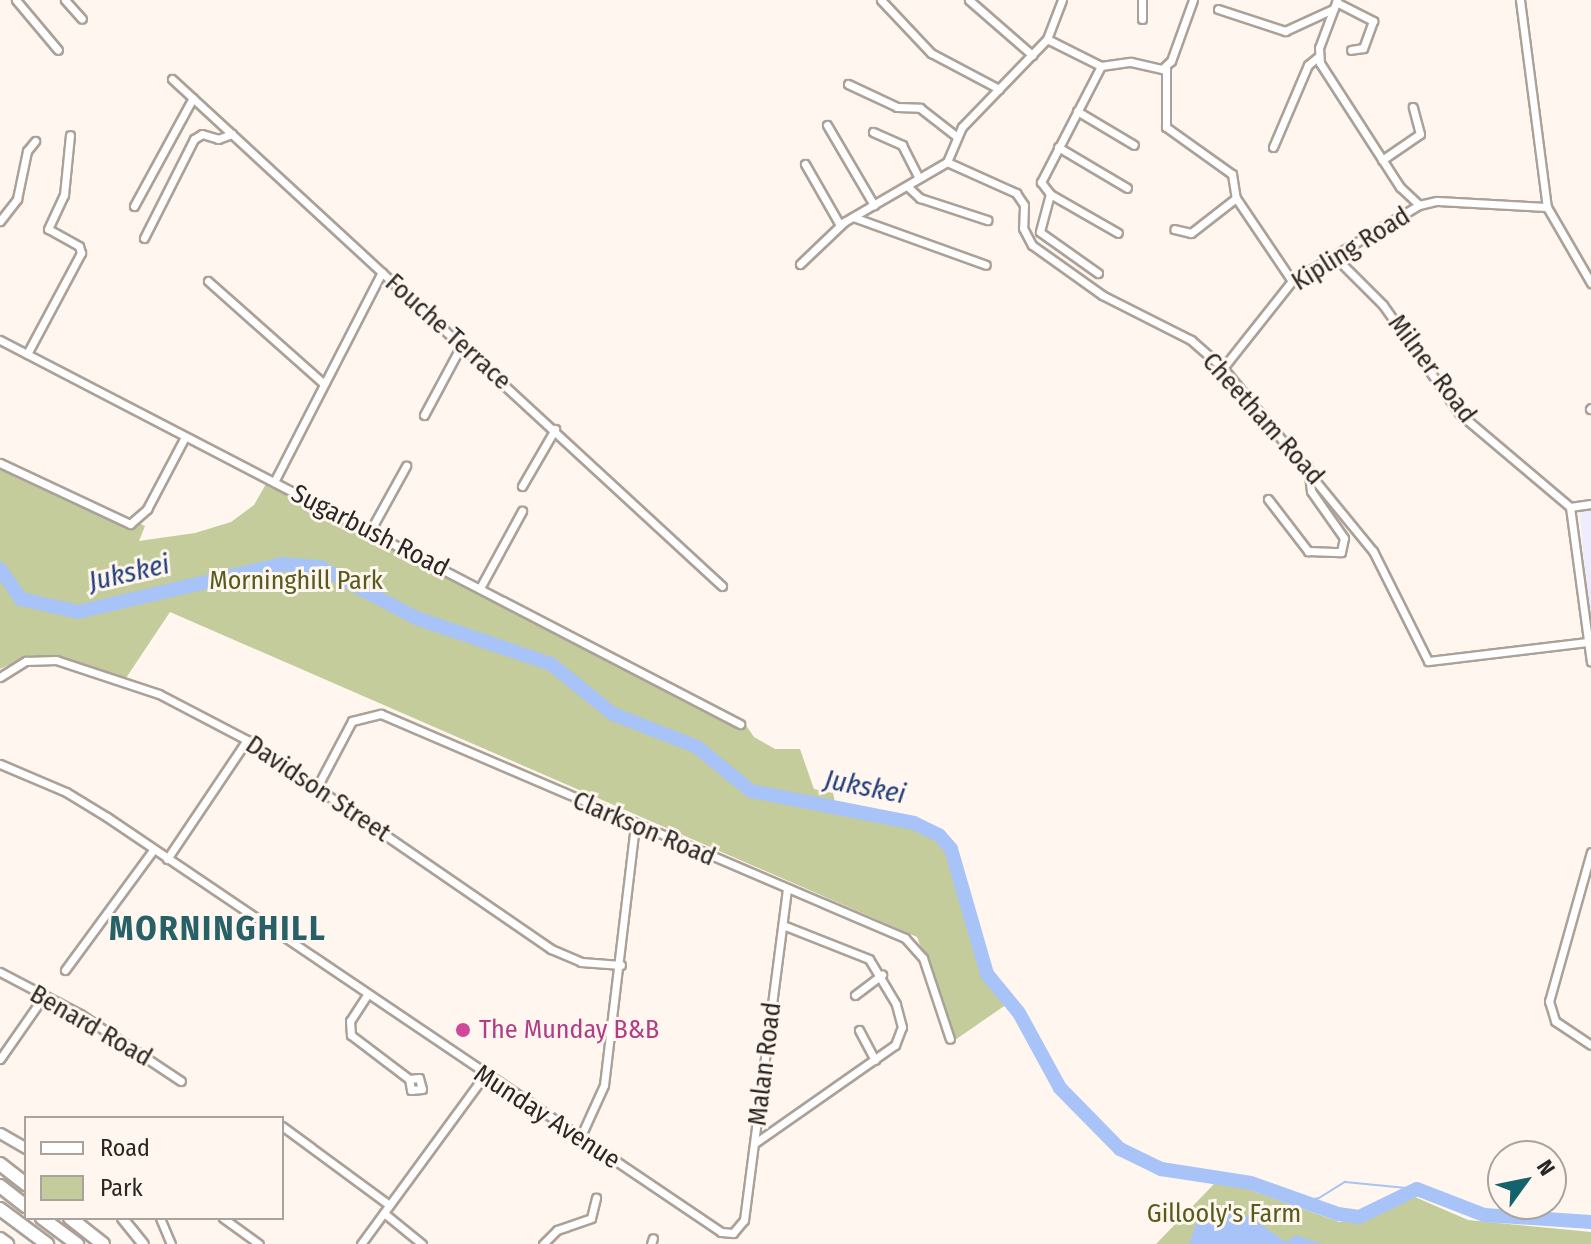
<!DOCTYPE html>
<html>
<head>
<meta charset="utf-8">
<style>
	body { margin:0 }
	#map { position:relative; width:1591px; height:1244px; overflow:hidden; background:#fff7ef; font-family:"Fira Sans Condensed",sans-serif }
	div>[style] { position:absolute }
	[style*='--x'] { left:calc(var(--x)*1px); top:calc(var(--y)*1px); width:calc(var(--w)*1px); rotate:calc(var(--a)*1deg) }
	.education>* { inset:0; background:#eeecfe }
	.green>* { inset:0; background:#c4cc9c }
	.water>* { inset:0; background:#a8c3f7 }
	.stream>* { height:2px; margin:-1px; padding:0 1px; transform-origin:1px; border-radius:1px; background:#a8c3f7 }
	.river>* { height:14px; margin:-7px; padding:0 7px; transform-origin:7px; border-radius:7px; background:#a8c3f7 }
	.roads { filter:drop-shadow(2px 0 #aba198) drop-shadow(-2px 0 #aba198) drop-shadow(0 2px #aba198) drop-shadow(0 -2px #aba198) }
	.street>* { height:7px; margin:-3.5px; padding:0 3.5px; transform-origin:3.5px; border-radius:3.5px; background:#fff }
	.secondary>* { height:9px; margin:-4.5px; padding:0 4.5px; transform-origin:4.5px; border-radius:4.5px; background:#fff }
	.highway>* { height:12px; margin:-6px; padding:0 6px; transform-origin:6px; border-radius:6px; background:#fff }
	.dots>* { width:22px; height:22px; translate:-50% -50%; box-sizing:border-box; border:4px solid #fff7ef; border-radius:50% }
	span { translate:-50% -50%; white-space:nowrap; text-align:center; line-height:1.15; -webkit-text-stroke:6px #fff7ef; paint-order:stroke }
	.street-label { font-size:26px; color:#2a2623 }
	.park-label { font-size:26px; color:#565c1c }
	.hotel-label { font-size:26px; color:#b23c85 }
	.left { translate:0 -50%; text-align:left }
	.water-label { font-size:28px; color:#223f7b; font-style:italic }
	.district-label { font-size:34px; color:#276067; font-weight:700; letter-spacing:2px }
	.legend { position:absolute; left:24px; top:1116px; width:260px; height:104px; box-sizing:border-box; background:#fff7ef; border:2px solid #aaa39d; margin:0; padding:10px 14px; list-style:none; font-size:24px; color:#2a2623 }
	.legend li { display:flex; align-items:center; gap:16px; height:40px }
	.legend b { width:40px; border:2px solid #aaa39d }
	.north { position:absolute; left:1487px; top:1140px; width:80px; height:80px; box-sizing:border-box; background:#fff7ef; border:2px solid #aaa39d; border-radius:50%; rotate:57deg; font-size:22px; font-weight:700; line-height:32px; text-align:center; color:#2a2623 }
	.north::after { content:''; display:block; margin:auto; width:28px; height:36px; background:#14626b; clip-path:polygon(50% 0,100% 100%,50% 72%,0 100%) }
</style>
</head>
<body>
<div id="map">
	<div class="education">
		<i style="clip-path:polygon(1591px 507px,1591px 638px,1579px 508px)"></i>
	</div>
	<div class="green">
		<i style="clip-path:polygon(0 461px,145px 526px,139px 541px,195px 533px,231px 522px,254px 505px,271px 475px,745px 724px,754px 737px,775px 749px,800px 749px,814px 789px,833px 793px,836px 807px,914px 823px,939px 835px,951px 849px,987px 974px,1010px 1002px,955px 1040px,917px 937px,170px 612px,126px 678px,47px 657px,24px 658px,0 669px)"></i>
		<i style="clip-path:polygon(1215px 1183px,1234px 1184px,1339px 1222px,1356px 1221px,1415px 1197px,1468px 1220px,1591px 1232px,1591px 1244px,1156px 1244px)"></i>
	</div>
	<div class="water">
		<i style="clip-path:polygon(1221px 1208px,1250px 1217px,1286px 1242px,1296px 1235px,1322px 1244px,1189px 1244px,1198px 1219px)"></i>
	</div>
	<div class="stream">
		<i style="--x:1292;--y:1202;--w:27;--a:-8"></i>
		<i style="--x:1319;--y:1198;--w:31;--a:-32"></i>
		<i style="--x:1345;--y:1182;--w:72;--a:5.6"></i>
	</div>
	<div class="river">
		<i style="--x:0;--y:569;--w:37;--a:55"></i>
		<i style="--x:21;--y:599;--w:58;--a:12.8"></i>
		<i style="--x:78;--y:612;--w:210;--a:-13.2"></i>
		<i style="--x:282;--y:564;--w:38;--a:5"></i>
		<i style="--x:320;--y:567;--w:109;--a:28"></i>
		<i style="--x:416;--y:618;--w:143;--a:18.8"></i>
		<i style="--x:551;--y:664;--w:80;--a:38.9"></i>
		<i style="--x:613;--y:714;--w:90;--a:21.4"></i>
		<i style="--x:697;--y:747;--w:70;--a:39.2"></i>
		<i style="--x:751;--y:791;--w:166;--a:11.1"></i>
		<i style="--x:914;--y:823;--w:28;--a:26"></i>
		<i style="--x:939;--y:835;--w:18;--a:49"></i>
		<i style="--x:951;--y:849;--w:130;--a:73.9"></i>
		<i style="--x:987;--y:974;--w:50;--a:50.6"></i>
		<i style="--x:1019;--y:1013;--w:85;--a:61.3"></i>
		<i style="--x:1060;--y:1088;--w:86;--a:45.5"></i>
		<i style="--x:1120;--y:1149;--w:46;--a:26"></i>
		<i style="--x:1161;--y:1169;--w:91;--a:8.8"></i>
		<i style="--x:1251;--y:1183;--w:92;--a:19.6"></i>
		<i style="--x:1338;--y:1214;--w:21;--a:8"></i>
		<i style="--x:1359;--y:1217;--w:64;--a:-25.8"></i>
		<i style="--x:1417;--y:1189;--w:72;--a:21.2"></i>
		<i style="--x:1484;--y:1215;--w:107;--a:3.7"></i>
	</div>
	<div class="roads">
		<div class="street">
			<i style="--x:16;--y:0;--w:65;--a:50"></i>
			<i style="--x:65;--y:0;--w:25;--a:48"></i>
			<i style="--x:881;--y:0;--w:73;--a:46.7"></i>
			<i style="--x:931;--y:53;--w:77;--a:27.9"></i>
			<i style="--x:969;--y:0;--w:84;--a:41.1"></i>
			<i style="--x:1142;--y:0;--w:19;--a:90"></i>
			<i style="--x:1337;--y:0;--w:51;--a:110.6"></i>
			<i style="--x:1319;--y:48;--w:15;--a:86"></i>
			<i style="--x:1320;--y:63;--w:148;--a:57.2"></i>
			<i style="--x:1400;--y:187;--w:26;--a:43"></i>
			<i style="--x:1520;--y:0;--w:209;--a:82.6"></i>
			<i style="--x:1547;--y:207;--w:88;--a:59.9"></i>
			<i style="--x:1336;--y:2;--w:42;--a:27.2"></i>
			<i style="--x:1373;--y:21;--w:29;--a:110"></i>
			<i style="--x:1363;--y:48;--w:12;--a:171"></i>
			<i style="--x:1218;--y:9;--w:71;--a:18.2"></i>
			<i style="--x:1285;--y:31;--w:53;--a:-24.6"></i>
			<i style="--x:1047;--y:39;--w:60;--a:26.6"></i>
			<i style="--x:1101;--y:66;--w:30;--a:-8"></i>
			<i style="--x:1131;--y:62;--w:32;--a:13"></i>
			<i style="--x:1162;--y:69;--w:12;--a:-42"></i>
			<i style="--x:1171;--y:61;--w:65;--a:-70.2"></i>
			<i style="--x:1101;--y:66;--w:131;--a:117.3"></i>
			<i style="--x:1041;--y:182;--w:15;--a:53"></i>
			<i style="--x:1050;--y:194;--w:78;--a:29.8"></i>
			<i style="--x:1166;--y:67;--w:60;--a:90"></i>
			<i style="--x:1166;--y:127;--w:81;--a:35.5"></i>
			<i style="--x:1232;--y:174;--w:24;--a:81"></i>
			<i style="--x:1236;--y:198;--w:57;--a:142.1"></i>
			<i style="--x:1191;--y:233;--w:17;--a:-167"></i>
			<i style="--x:172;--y:79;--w:748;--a:42.67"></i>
			<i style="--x:848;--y:84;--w:54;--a:25.1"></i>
			<i style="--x:897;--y:107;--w:23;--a:2"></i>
			<i style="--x:920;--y:108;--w:46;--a:37.9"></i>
			<i style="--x:1077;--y:111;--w:66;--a:30.8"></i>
			<i style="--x:827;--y:125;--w:93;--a:59.6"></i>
			<i style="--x:873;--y:132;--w:32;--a:24"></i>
			<i style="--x:902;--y:145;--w:37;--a:63"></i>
			<i style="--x:1058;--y:147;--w:80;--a:30.7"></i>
			<i style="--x:1273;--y:147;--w:89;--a:-66.9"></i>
			<i style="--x:1308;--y:65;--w:13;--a:-39"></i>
			<i style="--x:1382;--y:160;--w:46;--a:-34.4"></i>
			<i style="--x:1420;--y:134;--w:28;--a:-105"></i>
			<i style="--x:947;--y:162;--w:76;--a:24.2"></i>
			<i style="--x:1016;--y:193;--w:14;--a:56"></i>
			<i style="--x:1024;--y:205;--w:23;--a:92"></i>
			<i style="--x:1023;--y:228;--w:19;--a:62"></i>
			<i style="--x:1032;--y:245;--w:86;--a:35.5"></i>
			<i style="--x:1102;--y:295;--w:100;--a:26.8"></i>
			<i style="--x:1191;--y:340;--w:43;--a:41.2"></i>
			<i style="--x:1223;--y:368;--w:237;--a:50.7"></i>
			<i style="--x:1373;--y:551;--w:123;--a:63.4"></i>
			<i style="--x:1428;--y:661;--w:161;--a:-6.8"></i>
			<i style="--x:947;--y:162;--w:38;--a:-67"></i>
			<i style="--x:962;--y:127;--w:122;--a:-46"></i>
			<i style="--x:1047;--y:39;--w:42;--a:-69"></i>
			<i style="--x:805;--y:164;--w:70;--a:60.2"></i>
			<i style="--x:907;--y:186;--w:18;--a:43"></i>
			<i style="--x:920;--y:198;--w:71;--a:18.2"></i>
			<i style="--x:1050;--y:194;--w:39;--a:105"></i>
			<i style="--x:1040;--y:232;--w:71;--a:35.3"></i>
			<i style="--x:1236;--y:198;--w:100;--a:56"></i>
			<i style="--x:134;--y:206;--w:123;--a:-61.4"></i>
			<i style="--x:853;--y:217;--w:141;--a:19.8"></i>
			<i style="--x:0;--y:221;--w:28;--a:-52"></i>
			<i style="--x:17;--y:199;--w:49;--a:-78.2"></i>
			<i style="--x:27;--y:151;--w:13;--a:-51"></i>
			<i style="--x:144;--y:238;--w:111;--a:-63.2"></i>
			<i style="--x:194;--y:139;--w:9;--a:-32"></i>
			<i style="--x:202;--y:134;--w:17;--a:17"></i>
			<i style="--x:218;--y:139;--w:15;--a:-20"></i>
			<i style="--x:1335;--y:257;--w:68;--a:45"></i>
			<i style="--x:1383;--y:305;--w:133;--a:54.8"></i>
			<i style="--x:1460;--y:414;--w:144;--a:40.2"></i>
			<i style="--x:800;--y:264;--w:61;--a:-43.7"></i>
			<i style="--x:844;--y:222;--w:119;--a:-30.2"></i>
			<i style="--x:208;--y:281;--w:155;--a:41.6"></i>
			<i style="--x:0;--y:340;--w:834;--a:27.43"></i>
			<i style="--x:27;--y:354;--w:115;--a:-61.9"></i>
			<i style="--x:81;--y:253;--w:7;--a:-106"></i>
			<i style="--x:79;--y:246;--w:35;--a:-151"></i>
			<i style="--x:48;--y:229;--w:38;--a:-65"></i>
			<i style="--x:64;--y:195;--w:60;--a:-84.3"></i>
			<i style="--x:1223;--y:368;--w:111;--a:-51.6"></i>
			<i style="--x:1292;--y:281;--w:148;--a:-30.9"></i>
			<i style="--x:1419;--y:205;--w:18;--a:-13"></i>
			<i style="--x:1437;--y:201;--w:110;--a:3.1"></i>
			<i style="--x:1590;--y:409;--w:1;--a:-45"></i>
			<i style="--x:424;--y:415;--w:81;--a:-61.8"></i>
			<i style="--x:0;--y:463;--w:144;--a:25.1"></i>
			<i style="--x:130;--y:524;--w:23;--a:-41"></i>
			<i style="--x:147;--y:509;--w:81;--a:-62.2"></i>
			<i style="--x:274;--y:482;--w:236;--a:-62.8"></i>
			<i style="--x:522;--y:486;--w:66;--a:-59.9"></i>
			<i style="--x:1268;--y:499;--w:66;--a:52.4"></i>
			<i style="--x:1308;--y:551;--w:33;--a:2"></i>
			<i style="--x:1341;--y:552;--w:14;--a:-78"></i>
			<i style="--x:1344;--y:538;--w:57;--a:-125.1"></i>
			<i style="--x:1311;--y:491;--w:25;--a:-97"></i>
			<i style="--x:1570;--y:507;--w:156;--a:82.3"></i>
			<i style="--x:1570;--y:507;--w:21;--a:-8"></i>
			<i style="--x:369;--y:533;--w:77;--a:-61.1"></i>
			<i style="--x:480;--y:588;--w:88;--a:-61.4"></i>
			<i style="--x:0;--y:677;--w:31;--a:-32"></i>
			<i style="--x:26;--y:661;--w:30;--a:-2"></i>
			<i style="--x:56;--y:660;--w:108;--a:18.3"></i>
			<i style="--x:159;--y:694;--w:99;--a:27.6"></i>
			<i style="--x:247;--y:740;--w:369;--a:34.5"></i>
			<i style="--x:551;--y:949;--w:33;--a:23"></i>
			<i style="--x:581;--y:962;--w:40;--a:4.3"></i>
			<i style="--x:0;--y:764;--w:72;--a:23"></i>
			<i style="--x:66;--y:792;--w:48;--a:31.4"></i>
			<i style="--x:107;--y:817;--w:741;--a:34.05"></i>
			<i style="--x:721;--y:1232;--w:12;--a:5"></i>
			<i style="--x:733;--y:1233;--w:17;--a:-50"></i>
			<i style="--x:744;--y:1220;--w:334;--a:-82.6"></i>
			<i style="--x:316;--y:789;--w:77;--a:-62.1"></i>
			<i style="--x:352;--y:721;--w:30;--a:-14"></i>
			<i style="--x:381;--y:714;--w:570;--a:23.15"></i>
			<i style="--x:905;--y:938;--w:27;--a:48"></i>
			<i style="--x:923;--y:958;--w:85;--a:71.6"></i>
			<i style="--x:1591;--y:852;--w:155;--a:105.7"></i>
			<i style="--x:1549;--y:1001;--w:21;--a:73"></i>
			<i style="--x:1555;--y:1021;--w:43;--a:33.7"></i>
			<i style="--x:167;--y:859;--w:143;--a:-56.1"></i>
			<i style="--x:65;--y:970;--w:149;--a:-53.7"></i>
			<i style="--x:0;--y:972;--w:90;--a:27.7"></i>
			<i style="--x:80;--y:1014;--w:121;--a:33.6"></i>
			<i style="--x:367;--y:995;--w:31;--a:123"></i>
			<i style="--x:350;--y:1021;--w:14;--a:86"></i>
			<i style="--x:351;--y:1035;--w:73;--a:37.2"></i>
			<i style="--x:409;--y:1079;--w:10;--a:-6"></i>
			<i style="--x:419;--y:1078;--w:11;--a:75"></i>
			<i style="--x:422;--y:1089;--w:11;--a:175"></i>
			<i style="--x:411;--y:1090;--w:11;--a:-100"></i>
			<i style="--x:855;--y:995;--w:34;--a:-37"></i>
			<i style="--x:859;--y:1030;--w:34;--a:62"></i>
			<i style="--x:0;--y:1059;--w:77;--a:-55.1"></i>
			<i style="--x:282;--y:1126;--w:133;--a:36.4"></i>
			<i style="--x:580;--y:1138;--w:58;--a:-65.6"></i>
			<i style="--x:604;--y:1085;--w:262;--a:-83.2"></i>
			<i style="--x:755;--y:1143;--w:171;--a:-35"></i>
			<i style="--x:895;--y:1045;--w:19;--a:-69"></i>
			<i style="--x:902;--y:1027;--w:24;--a:-105"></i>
			<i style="--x:896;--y:1004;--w:52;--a:-121"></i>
			<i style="--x:869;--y:959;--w:92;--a:-158.4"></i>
			<i style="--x:384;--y:1213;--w:49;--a:39.2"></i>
			<i style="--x:160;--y:1218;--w:28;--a:67"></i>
			<i style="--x:223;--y:1218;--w:44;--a:35.8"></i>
			<i style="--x:361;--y:1244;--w:208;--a:-53.8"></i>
			<i style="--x:543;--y:1244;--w:20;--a:-45"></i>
			<i style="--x:557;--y:1230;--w:36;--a:-19"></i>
			<i style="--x:591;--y:1218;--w:21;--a:-76"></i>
			<i style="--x:651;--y:1244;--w:6;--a:-72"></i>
		</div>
		<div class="secondary">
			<i style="--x:0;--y:1133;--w:30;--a:30"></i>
			<i style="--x:122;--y:1218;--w:33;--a:51"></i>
		</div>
		<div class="highway">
			<i style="--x:0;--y:1164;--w:33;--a:38"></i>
			<i style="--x:0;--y:1186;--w:33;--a:38"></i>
			<i style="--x:0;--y:1209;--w:59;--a:36.7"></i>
			<i style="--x:42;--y:1218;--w:44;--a:36.6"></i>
			<i style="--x:70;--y:1218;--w:42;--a:38.2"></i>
			<i style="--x:0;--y:1239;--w:9;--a:36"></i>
		</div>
	</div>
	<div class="dots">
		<i style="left:463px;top:1030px;background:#d1479c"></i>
	</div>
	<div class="street-label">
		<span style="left:1351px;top:249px;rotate:-32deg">Kipling Road</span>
		<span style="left:448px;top:332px;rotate:42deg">Fouche Terrace</span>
		<span style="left:1432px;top:369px;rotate:53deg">Milner Road</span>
		<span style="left:1263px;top:419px;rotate:48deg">Cheetham Road</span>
		<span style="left:370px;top:531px;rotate:27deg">Sugarbush Road</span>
		<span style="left:318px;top:789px;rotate:34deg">Davidson Street</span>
		<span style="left:644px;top:829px;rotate:23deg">Clarkson Road</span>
		<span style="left:91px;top:1026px;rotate:30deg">Benard Road</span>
		<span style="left:765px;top:1064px;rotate:-83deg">Malan Road</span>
		<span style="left:547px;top:1117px;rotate:33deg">Munday Avenue</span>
	</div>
	<div class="park-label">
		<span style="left:296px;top:581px">Morninghill Park</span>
		<span style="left:1224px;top:1214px">Gillooly's Farm</span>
	</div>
	<div class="hotel-label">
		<span class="left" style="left:479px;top:1030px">The Munday B&amp;B</span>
	</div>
	<div class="water-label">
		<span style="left:129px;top:573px;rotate:-13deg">Jukskei</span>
		<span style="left:865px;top:787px;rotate:11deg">Jukskei</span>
	</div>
	<div class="district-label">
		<span style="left:218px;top:929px">MORNINGHILL</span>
	</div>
	<ul class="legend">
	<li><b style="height:10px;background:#fff"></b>Road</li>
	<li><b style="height:22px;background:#c4cc9c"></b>Park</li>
	</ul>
	<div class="north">N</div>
</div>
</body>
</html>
